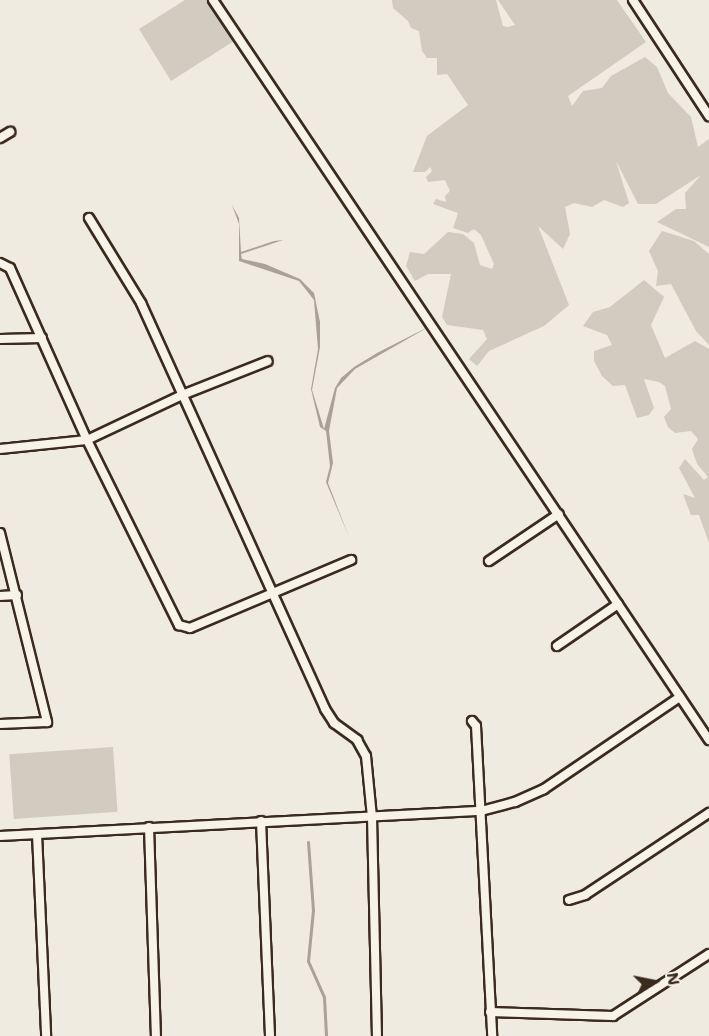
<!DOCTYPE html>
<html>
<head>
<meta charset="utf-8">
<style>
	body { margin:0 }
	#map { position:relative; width:709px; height:1036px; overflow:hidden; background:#efebe0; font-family:"Shantell Sans",sans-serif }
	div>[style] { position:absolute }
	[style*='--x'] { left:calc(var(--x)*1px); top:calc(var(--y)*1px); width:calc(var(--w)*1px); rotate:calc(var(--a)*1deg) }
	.green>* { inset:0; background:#d1cbc0; transform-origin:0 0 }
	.water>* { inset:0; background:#aaa296 }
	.stream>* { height:3px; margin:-1.5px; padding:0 1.5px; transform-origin:1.5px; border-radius:1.5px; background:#aaa296 }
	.roads { filter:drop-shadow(2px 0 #3b2a1e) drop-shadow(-2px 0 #3b2a1e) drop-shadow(0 2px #3b2a1e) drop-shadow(0 -2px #3b2a1e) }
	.street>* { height:8px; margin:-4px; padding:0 4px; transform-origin:4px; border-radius:4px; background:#f7f3e8 }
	span { translate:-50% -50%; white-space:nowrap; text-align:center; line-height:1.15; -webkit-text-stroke:5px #f7f3e8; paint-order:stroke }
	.north { position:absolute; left:625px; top:952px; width:60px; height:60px; -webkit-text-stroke:4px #f7f3e8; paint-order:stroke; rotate:80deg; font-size:16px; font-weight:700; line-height:24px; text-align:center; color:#3b2a1e }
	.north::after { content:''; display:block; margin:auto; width:21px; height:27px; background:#3b2a1e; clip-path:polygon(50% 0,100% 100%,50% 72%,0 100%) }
</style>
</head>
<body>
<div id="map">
	<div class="green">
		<i style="clip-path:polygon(185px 0,208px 0,234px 41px,171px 81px,139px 29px)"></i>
		<i style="clip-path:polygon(392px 0,496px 0,503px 26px,508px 27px,515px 25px,498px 0,617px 0,646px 42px,568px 96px,572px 106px,583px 91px,602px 88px,611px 76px,645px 57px,657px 67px,668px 93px,691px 117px,698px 147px,709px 139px,709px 247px,657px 222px,676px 209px,686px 209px,685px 193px,701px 175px,656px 204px,638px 204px,616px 161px,629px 203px,623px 207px,604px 200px,592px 207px,574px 203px,565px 207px,570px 234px,563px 249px,538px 226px,569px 305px,544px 326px,489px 351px,477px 366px,469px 359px,487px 339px,483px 330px,447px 325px,442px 317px,451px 274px,428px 274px,415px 281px,406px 266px,410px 252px,424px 254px,448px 232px,463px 234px,474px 243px,480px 265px,492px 269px,494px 264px,481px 235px,474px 229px,468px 233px,453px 228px,458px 213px,433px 204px,436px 199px,446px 202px,445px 196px,450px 191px,445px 180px,428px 182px,426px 177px,432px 171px,430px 167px,425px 172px,413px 172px,427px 136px,468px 105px,447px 74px,437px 75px,437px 58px,427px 58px,422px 51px,419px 31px,411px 28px,408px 21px,393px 8px)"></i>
		<i style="clip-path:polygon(662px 231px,694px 241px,709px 254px,709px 345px,696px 331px,671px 284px,656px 286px,658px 271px,649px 251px)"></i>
		<i style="clip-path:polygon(644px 280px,664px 297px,651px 325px,665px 358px,695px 341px,709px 349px,709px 543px,699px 515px,691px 515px,683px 494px,695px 498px,679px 468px,685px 459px,704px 480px,708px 477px,697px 464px,692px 449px,698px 439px,691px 431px,675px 433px,668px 427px,664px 417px,671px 409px,665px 386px,659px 382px,644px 379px,654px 408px,649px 415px,637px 418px,625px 385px,613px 386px,602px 376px,594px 361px,594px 351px,612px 345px,607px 335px,583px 326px,593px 312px,610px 307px)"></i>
		<i style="left:113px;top:747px;width:65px;height:104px;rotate:86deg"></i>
	</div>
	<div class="water">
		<i style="clip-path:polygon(232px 205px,239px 218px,241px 252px,274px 241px,283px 240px,241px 254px,242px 259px,265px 264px,300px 279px,314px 293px,320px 322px,320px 347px,312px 390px,324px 429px,335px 388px,341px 378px,354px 367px,377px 353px,432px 325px,355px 369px,337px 388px,329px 431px,333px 463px,328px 483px,349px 537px,326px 482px,330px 466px,326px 431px,320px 427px,311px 389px,318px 349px,314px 300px,299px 281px,239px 261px,239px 224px)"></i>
	</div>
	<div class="stream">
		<i style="--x:308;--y:842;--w:68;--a:85.8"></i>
		<i style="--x:313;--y:910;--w:51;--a:95.6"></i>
		<i style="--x:308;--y:961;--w:39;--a:66"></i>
		<i style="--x:324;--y:997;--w:39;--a:87"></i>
	</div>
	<div class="roads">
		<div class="street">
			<i style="--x:213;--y:0;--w:891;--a:56.17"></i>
			<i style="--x:633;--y:0;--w:139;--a:56.8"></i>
			<i style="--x:0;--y:138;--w:12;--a:-31"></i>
			<i style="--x:89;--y:218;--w:100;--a:58.5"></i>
			<i style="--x:141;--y:303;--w:446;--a:65.6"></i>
			<i style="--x:325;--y:709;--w:17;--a:57"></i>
			<i style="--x:334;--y:723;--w:29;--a:36"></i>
			<i style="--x:357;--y:740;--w:18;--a:61"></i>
			<i style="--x:366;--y:756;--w:61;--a:84.4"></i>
			<i style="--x:372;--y:817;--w:219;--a:88.7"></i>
			<i style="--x:0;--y:263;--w:11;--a:27"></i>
			<i style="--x:10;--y:268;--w:188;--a:65.9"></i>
			<i style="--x:87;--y:440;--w:207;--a:63.6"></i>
			<i style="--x:179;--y:625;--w:11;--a:15"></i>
			<i style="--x:190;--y:628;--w:175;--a:-22.9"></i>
			<i style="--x:0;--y:339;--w:42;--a:-1.4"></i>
			<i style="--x:0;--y:449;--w:87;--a:-5.9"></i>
			<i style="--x:87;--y:440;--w:105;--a:-25.3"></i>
			<i style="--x:182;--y:395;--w:92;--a:-21.6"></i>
			<i style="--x:0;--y:533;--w:195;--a:76"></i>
			<i style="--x:47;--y:722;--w:47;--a:177.6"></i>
			<i style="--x:489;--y:561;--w:84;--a:-33.9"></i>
			<i style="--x:0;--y:596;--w:17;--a:-3"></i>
			<i style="--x:557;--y:646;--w:74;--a:-34.5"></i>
			<i style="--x:472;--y:721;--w:6;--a:51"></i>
			<i style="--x:476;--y:726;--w:310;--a:87"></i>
			<i style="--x:261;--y:821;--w:215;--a:87.6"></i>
			<i style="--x:149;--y:827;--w:209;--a:88.1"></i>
			<i style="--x:37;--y:834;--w:202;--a:87.4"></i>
			<i style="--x:0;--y:836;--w:482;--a:-3"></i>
			<i style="--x:481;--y:811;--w:35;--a:-15"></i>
			<i style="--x:515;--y:802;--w:32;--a:-24"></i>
			<i style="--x:544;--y:789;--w:164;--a:-34.1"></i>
			<i style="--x:569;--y:900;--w:17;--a:-17"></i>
			<i style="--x:585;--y:895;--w:149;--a:-33.5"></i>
			<i style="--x:490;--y:1012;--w:123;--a:1.9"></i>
			<i style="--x:613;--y:1016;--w:114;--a:-32.9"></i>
		</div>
	</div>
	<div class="north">N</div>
</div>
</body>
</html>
